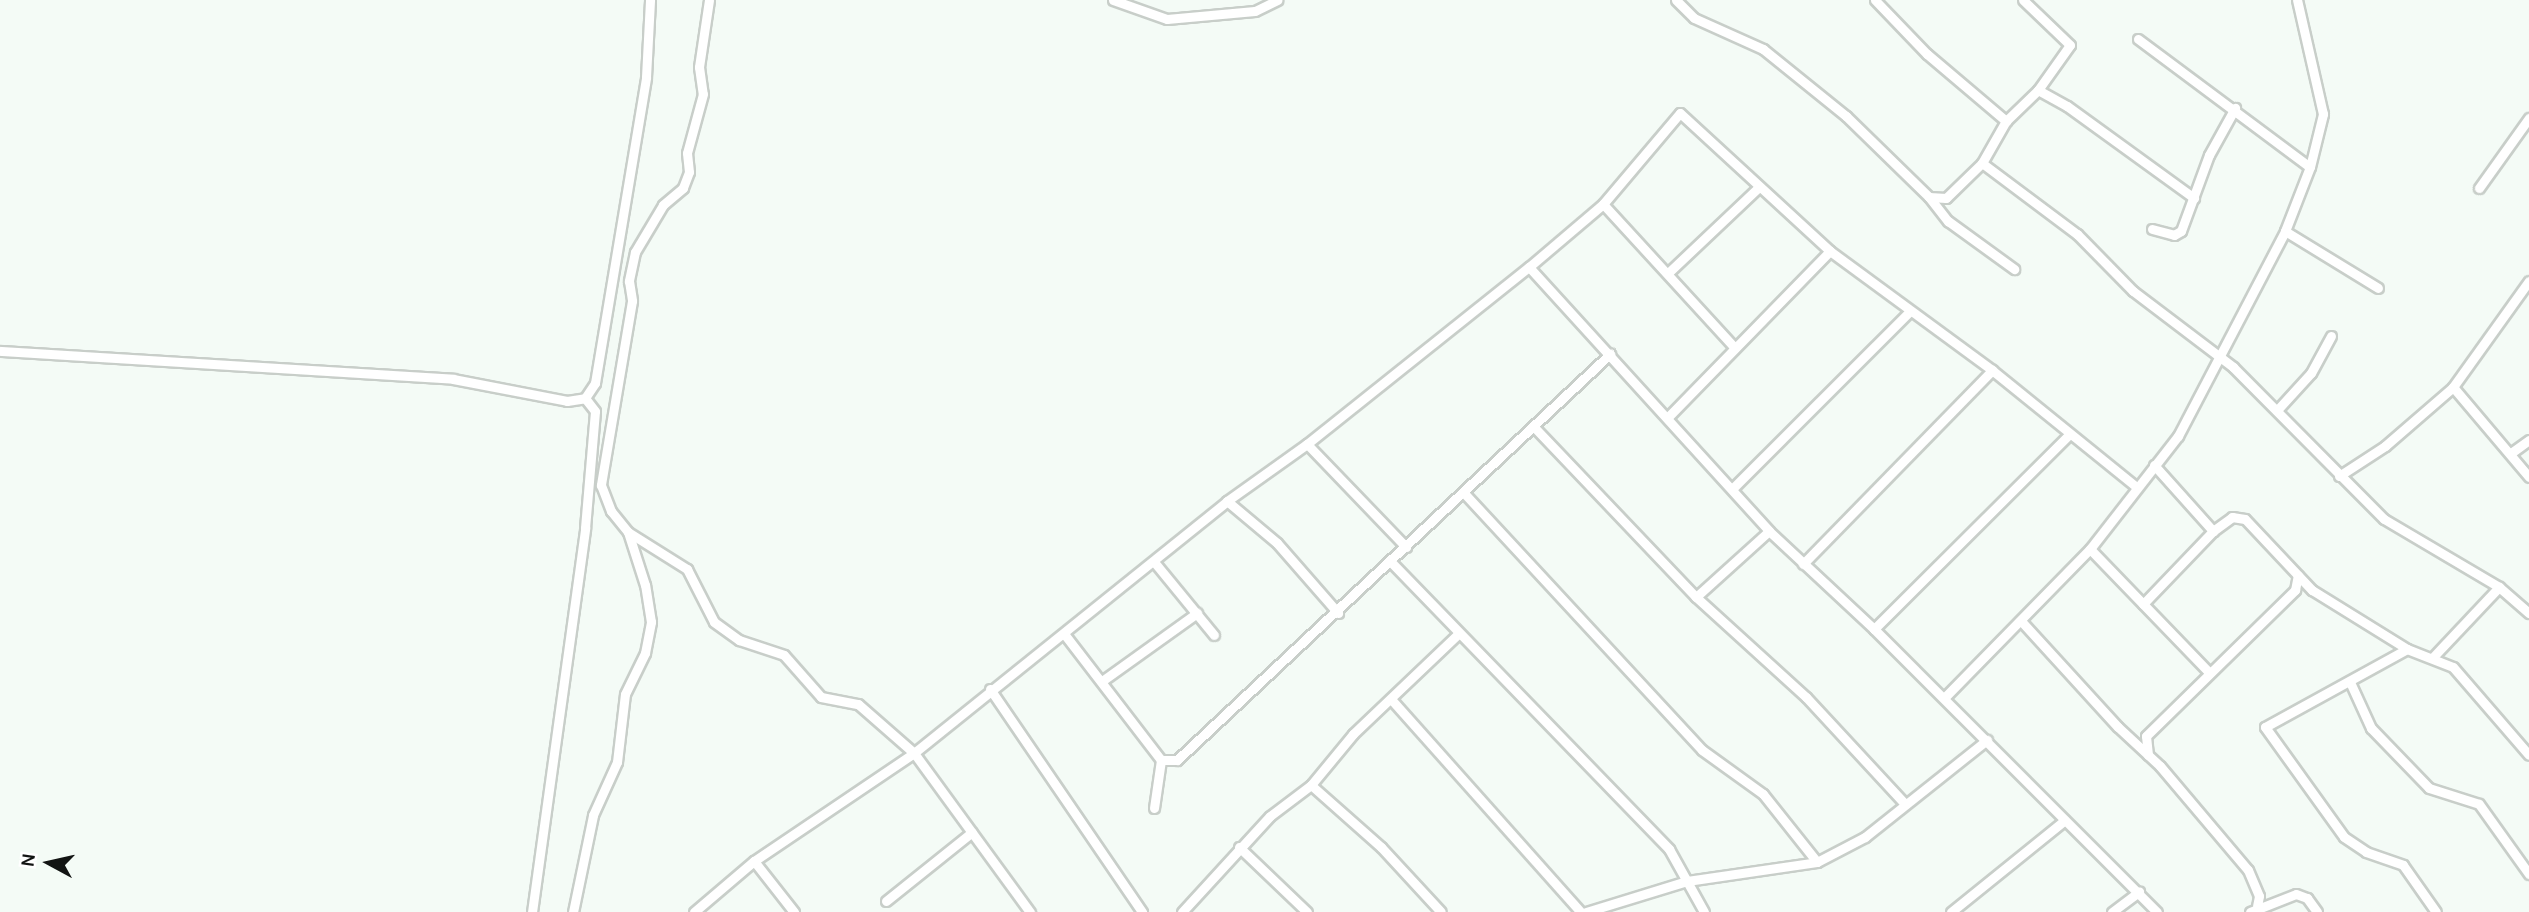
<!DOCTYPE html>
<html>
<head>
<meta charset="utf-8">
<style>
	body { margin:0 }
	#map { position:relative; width:2529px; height:912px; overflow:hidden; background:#f4fbf6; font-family:Karla,sans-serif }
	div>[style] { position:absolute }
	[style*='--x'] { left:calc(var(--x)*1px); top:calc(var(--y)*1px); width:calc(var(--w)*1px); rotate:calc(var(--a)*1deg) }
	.roads { filter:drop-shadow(2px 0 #c8cec9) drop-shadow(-2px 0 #c8cec9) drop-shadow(0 2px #c8cec9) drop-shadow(0 -2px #c8cec9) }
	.street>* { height:9px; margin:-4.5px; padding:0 4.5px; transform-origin:4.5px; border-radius:4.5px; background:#fff }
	span { translate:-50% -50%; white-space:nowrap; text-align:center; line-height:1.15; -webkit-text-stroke:5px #fff; paint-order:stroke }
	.north { position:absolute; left:14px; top:828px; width:70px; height:70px; -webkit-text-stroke:5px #fff; paint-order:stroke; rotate:278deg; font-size:19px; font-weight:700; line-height:28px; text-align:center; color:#121413 }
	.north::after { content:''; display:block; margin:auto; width:24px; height:32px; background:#121413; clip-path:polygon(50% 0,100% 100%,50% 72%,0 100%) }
</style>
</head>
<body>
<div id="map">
	<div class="roads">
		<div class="street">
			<i style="--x:709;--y:0;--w:68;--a:98.5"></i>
			<i style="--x:699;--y:67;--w:27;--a:82"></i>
			<i style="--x:703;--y:94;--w:61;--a:105.2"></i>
			<i style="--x:687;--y:153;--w:19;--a:84"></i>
			<i style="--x:689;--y:172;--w:17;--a:111"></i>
			<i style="--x:683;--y:188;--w:26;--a:140"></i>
			<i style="--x:663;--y:205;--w:55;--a:120.8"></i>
			<i style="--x:635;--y:252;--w:30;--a:102"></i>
			<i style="--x:629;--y:281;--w:20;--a:81"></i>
			<i style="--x:632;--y:301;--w:187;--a:99.6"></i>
			<i style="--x:601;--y:485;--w:28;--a:69"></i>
			<i style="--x:611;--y:511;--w:27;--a:51"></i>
			<i style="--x:628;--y:532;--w:70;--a:32.1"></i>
			<i style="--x:687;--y:569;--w:59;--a:63"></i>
			<i style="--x:714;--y:622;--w:31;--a:36"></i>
			<i style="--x:739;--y:640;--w:47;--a:18.4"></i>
			<i style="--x:784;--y:655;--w:56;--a:48.6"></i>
			<i style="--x:821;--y:697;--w:38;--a:11"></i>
			<i style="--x:858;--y:704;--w:74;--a:41.2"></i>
			<i style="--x:914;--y:753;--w:197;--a:53.9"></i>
			<i style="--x:1113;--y:0;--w:57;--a:19.4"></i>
			<i style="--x:1167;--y:19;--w:88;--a:-5.2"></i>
			<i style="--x:1255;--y:11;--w:25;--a:-26"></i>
			<i style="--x:1676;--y:0;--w:25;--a:45"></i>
			<i style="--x:1694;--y:18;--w:76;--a:24.2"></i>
			<i style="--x:1763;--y:49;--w:107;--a:38.9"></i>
			<i style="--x:1846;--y:116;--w:116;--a:44.3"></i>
			<i style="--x:1929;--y:197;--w:17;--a:3"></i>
			<i style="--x:1946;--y:198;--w:50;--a:-44.2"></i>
			<i style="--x:1982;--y:163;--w:119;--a:36.8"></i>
			<i style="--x:2077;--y:234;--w:80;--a:45.5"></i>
			<i style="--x:2133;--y:291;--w:126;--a:37.2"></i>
			<i style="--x:2233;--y:367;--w:214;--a:45.2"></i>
			<i style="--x:2384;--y:519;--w:134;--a:30.6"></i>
			<i style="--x:2499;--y:587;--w:40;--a:41"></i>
			<i style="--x:1875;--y:0;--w:75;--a:46.1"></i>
			<i style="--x:1927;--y:54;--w:104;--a:40.3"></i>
			<i style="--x:2138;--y:39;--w:214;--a:36.7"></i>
			<i style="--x:2038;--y:90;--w:33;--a:29"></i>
			<i style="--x:2067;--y:106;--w:157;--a:35.9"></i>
			<i style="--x:1982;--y:163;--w:48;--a:-60.3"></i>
			<i style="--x:2006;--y:121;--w:45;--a:-44.1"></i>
			<i style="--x:2038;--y:90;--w:55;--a:-54.6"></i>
			<i style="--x:2070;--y:45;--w:65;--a:-136.2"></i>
			<i style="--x:2479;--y:188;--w:86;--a:-54.5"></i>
			<i style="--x:1929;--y:197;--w:31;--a:52"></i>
			<i style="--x:1948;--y:221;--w:82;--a:36"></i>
			<i style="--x:1603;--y:204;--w:194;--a:47.5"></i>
			<i style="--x:2152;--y:229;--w:23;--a:15"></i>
			<i style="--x:2174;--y:235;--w:8;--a:-30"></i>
			<i style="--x:2181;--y:231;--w:81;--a:-69.8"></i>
			<i style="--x:2209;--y:155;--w:54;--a:-61"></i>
			<i style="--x:2285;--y:231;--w:109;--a:31.5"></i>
			<i style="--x:1529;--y:267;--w:357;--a:47.7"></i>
			<i style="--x:1769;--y:531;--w:144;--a:43"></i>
			<i style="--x:1874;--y:629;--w:400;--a:45"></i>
			<i style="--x:1668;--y:273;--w:124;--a:-43.4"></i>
			<i style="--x:0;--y:351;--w:454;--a:3.5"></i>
			<i style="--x:453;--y:379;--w:116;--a:10.9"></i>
			<i style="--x:567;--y:401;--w:18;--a:-9"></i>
			<i style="--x:585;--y:398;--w:18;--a:-56"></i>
			<i style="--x:595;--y:383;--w:310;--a:-80.5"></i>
			<i style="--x:646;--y:77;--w:77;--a:-87"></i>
			<i style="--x:2453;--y:387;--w:118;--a:49.8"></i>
			<i style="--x:2279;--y:408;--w:47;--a:-47.6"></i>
			<i style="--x:2311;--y:373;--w:42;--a:-61.6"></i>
			<i style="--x:1668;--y:417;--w:232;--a:-45.7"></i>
			<i style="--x:1535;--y:428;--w:233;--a:46.4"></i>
			<i style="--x:1696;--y:597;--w:149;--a:42.3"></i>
			<i style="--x:1806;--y:697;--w:146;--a:47.2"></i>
			<i style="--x:1307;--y:444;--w:143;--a:46.1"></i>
			<i style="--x:2511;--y:453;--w:22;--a:-36"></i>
			<i style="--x:2154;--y:465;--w:89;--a:48.2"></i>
			<i style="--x:2339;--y:476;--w:55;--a:-33.1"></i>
			<i style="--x:2385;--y:446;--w:90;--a:-40.9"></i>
			<i style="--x:2453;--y:387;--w:130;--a:-54.4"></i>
			<i style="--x:1732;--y:489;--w:252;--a:-45"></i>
			<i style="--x:1464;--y:493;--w:350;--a:47.2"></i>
			<i style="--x:1702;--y:750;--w:75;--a:35.8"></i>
			<i style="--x:1763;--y:794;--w:87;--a:51.5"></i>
			<i style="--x:1227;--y:501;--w:65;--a:40"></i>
			<i style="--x:1277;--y:543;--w:93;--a:48.9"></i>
			<i style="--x:2090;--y:549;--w:170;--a:46"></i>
			<i style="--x:1391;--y:562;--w:400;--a:45.9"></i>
			<i style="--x:1669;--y:849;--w:72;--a:60.9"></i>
			<i style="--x:1155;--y:563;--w:93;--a:50.7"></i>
			<i style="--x:1803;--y:564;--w:271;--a:-45.7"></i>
			<i style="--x:1696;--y:597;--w:98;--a:-42.1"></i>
			<i style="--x:2143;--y:604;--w:101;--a:-46.2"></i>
			<i style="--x:2213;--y:531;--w:24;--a:-36"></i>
			<i style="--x:2232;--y:517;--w:13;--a:9"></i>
			<i style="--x:2245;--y:519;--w:98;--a:46.7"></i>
			<i style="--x:2312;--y:590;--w:112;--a:31.8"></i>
			<i style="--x:2407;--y:649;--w:49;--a:21.4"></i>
			<i style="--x:2453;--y:667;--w:116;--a:49.2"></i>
			<i style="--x:2022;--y:622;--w:142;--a:47.6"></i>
			<i style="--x:2118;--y:727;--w:57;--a:42.9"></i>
			<i style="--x:2160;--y:766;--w:136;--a:49.8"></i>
			<i style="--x:2248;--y:870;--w:28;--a:67"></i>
			<i style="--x:2259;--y:896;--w:10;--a:101"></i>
			<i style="--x:1874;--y:629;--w:276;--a:-44.9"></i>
			<i style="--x:1065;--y:635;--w:158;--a:52.5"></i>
			<i style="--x:1161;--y:760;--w:16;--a:0"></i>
			<i style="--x:1177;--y:760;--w:594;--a:-43.16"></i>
			<i style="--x:2407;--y:649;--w:162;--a:151.2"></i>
			<i style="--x:2265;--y:727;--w:135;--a:54.3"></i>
			<i style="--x:2344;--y:837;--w:27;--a:34"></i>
			<i style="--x:2366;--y:852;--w:39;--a:19"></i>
			<i style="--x:2403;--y:865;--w:57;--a:54.9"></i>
			<i style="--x:2434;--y:656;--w:95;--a:-46.7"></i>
			<i style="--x:1102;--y:681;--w:117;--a:-35.6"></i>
			<i style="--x:2350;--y:682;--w:51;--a:65.5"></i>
			<i style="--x:2371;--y:728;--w:83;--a:46"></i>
			<i style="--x:2429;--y:788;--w:52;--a:17.7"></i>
			<i style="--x:2479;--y:804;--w:86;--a:54.5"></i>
			<i style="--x:990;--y:689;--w:270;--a:55.7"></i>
			<i style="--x:1944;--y:698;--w:209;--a:-45.6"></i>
			<i style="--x:2090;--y:549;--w:143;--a:-52.1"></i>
			<i style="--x:2178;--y:436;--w:231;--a:-62.4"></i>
			<i style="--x:2285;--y:231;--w:69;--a:-68.7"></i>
			<i style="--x:2310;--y:167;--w:55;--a:-76.2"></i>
			<i style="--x:2323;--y:114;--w:117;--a:-102.8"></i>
			<i style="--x:1391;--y:699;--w:285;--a:48.3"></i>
			<i style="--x:2148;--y:755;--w:19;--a:-96"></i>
			<i style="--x:2146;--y:736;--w:209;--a:-44.4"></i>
			<i style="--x:2295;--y:590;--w:15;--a:-79"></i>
			<i style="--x:1311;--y:785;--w:94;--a:41.5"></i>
			<i style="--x:1381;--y:847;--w:88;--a:47.3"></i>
			<i style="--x:1154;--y:808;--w:49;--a:-81.7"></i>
			<i style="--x:1239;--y:847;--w:94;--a:43.7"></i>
			<i style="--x:754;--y:861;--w:65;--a:51.9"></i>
			<i style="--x:886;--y:901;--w:110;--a:-38.7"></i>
			<i style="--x:532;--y:912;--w:388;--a:-82.1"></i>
			<i style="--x:585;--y:528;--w:117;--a:-85.1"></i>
			<i style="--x:595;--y:411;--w:16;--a:-128"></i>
			<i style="--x:573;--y:912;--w:99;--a:-78.3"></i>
			<i style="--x:593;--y:815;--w:58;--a:-65.6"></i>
			<i style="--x:617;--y:762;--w:68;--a:-83.3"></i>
			<i style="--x:625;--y:694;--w:46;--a:-64"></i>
			<i style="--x:645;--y:653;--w:32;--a:-79"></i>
			<i style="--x:651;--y:622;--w:37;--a:-99"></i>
			<i style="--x:645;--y:585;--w:56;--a:-107.8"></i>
			<i style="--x:694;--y:912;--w:79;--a:-40.4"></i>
			<i style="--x:754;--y:861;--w:193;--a:-34"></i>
			<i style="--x:914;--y:753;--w:402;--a:-38.8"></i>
			<i style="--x:1227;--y:501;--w:98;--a:-35.5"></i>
			<i style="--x:1307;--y:444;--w:284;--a:-38.6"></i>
			<i style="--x:1529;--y:267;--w:97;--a:-40.4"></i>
			<i style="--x:1603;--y:204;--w:119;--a:-49.8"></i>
			<i style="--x:1680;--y:113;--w:204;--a:42.6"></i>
			<i style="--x:1830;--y:251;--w:201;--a:36.3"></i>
			<i style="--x:1992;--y:370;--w:184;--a:39"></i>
			<i style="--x:1182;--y:912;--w:130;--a:-47.5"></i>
			<i style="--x:1270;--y:816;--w:51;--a:-37.1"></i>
			<i style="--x:1311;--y:785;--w:66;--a:-50.5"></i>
			<i style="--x:1353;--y:734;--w:145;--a:-43.6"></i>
			<i style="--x:1586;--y:912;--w:106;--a:-17.1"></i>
			<i style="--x:1687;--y:881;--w:131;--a:-8.3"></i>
			<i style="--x:1817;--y:862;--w:54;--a:-27.5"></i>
			<i style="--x:1865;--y:837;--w:156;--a:-38.5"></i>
			<i style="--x:1951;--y:912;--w:146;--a:-38.9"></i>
			<i style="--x:2112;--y:912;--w:34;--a:-37"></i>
			<i style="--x:2250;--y:912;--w:49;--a:-21.4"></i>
			<i style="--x:2296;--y:894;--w:12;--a:20"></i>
			<i style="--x:2307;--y:898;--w:17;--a:54"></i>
		</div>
	</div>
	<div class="north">N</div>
</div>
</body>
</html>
